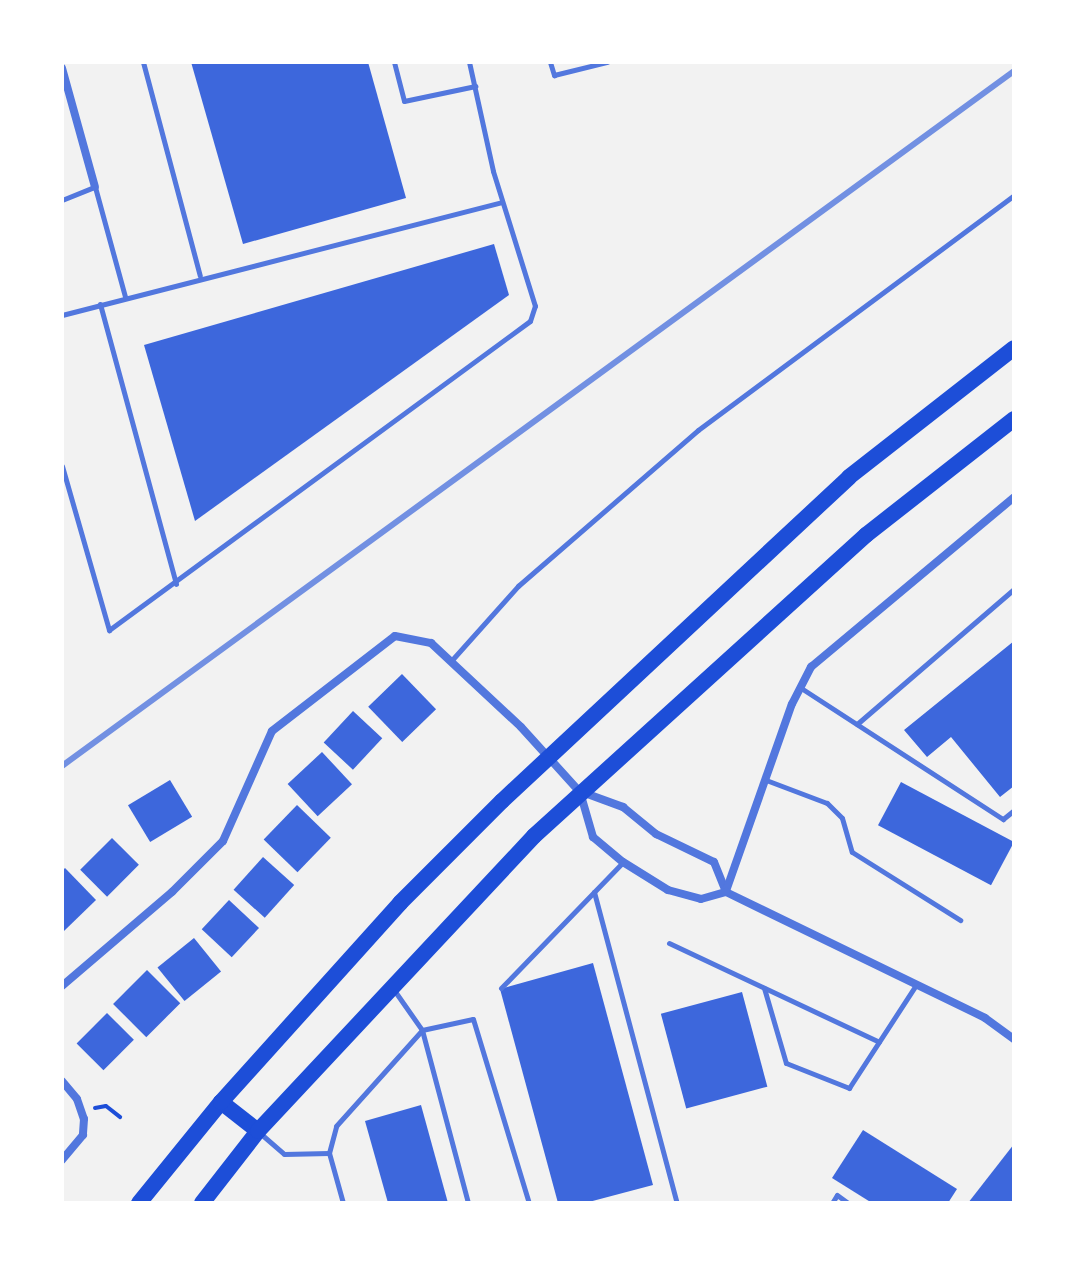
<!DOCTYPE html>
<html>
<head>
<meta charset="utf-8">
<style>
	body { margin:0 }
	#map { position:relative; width:1076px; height:1265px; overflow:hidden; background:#f2f2f2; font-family:"Fira Sans Condensed",sans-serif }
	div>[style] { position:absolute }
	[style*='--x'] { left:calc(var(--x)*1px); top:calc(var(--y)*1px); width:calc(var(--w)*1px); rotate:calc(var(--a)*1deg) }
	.building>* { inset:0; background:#3d67dc; transform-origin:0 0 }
	.path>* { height:4px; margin:-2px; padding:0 2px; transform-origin:2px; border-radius:2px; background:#1d4ed8 }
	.service>* { height:5px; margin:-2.5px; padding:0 2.5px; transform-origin:2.5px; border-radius:2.5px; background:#5277de }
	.minor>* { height:8px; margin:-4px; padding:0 4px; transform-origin:4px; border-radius:4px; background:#5277de }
	.secondary>* { height:16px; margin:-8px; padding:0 8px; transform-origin:8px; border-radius:8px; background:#1d4ed8 }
	.rail>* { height:6px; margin:-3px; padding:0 3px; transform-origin:3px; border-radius:3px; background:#7290e2 }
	span { translate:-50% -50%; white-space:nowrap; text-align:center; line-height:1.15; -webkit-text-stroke:6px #fff; paint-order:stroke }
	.frame { position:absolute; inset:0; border:64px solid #fff; pointer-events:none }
</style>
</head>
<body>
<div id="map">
	<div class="building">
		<i style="clip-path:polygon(191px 62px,368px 62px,406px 198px,243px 244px)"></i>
		<i style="clip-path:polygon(494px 244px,509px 295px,195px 521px,144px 345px)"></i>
		<i style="clip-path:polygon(1014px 641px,1014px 786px,1000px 797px,951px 737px,927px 757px,904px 730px)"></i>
		<i style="left:402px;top:674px;width:49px;height:47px;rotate:46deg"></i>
		<i style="left:353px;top:711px;width:40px;height:43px;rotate:43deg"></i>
		<i style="left:322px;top:752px;width:44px;height:47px;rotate:47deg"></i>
		<i style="left:170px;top:780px;width:43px;height:49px;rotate:59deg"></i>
		<i style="left:901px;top:782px;width:128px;height:49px;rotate:28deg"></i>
		<i style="left:297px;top:805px;width:47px;height:48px;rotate:44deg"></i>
		<i style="left:112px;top:838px;width:38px;height:45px;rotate:45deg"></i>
		<i style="left:263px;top:857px;width:42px;height:44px;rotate:42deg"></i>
		<i style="clip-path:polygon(65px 868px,96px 900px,64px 931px,62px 871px)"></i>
		<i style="left:229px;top:900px;width:41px;height:40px;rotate:43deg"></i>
		<i style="left:194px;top:938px;width:43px;height:47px;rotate:51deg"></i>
		<i style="clip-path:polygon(593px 963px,653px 1185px,585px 1203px,558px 1203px,500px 989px)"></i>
		<i style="left:147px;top:970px;width:47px;height:48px;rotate:45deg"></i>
		<i style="left:742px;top:992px;width:98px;height:84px;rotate:75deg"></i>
		<i style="left:107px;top:1013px;width:38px;height:43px;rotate:45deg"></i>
		<i style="clip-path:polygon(421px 1105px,448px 1203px,388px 1203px,365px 1121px)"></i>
		<i style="clip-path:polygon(863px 1130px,957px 1189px,948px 1203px,872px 1203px,832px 1178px)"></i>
		<i style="clip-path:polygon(1014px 1144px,1014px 1203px,968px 1203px)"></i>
	</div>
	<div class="path">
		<i style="--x:95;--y:1108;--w:11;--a:-10"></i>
		<i style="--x:106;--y:1106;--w:18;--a:38"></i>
	</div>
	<div class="service">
		<i style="--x:143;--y:62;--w:221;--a:75.1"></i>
		<i style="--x:394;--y:62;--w:40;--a:75.6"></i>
		<i style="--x:404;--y:101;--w:73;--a:-11.9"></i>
		<i style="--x:550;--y:62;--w:14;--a:73"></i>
		<i style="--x:554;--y:75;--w:55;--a:-13.8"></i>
		<i style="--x:62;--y:200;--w:35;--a:-22"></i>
		<i style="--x:95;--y:187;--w:114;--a:74.7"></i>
		<i style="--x:100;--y:304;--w:290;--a:74.8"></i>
		<i style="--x:62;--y:315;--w:454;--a:-14.4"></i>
		<i style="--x:62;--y:466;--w:171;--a:74"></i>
		<i style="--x:109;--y:630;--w:522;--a:-36.28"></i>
		<i style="--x:530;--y:321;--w:16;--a:-72"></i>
		<i style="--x:535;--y:306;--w:141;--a:-107.3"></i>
		<i style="--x:493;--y:171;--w:112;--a:-102.4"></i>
		<i style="--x:451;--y:661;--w:101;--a:-48.2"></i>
		<i style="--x:518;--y:586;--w:238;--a:-40.9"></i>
		<i style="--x:698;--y:430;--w:394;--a:-36.6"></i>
		<i style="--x:801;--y:688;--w:241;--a:33"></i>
		<i style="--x:1003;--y:819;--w:14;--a:-39"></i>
		<i style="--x:857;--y:724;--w:207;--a:-40.7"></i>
		<i style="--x:766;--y:780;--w:65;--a:20.7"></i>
		<i style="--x:827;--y:803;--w:21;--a:45"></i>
		<i style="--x:842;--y:818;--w:35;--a:74"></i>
		<i style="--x:852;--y:852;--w:128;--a:32.2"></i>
		<i style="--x:594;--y:892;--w:322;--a:75.1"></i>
		<i style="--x:669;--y:943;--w:232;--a:25.2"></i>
		<i style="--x:501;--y:988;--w:175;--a:-45.9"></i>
		<i style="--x:764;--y:988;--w:78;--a:73.7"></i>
		<i style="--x:786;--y:1063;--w:68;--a:21.6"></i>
		<i style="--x:849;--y:1088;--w:123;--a:-57"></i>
		<i style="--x:394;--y:990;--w:49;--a:55"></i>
		<i style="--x:422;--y:1030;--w:179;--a:75.1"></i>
		<i style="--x:261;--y:1134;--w:30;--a:41"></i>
		<i style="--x:284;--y:1154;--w:45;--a:-1.3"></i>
		<i style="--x:343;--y:1203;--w:52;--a:-105.6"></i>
		<i style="--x:329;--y:1153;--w:28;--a:-75"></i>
		<i style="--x:336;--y:1126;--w:129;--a:-48.1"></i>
		<i style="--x:422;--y:1030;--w:52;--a:-12.2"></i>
		<i style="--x:473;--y:1019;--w:192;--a:73.1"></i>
		<i style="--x:832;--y:1203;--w:9;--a:-58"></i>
		<i style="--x:837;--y:1195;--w:14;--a:36"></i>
	</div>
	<div class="minor">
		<i style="--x:62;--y:68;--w:123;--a:74.5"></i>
		<i style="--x:582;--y:792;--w:44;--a:20.1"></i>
		<i style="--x:623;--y:807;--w:43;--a:39.3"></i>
		<i style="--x:656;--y:834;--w:64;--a:25.8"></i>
		<i style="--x:714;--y:862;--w:32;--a:68"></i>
		<i style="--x:726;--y:892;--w:288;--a:25.9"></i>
		<i style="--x:985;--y:1018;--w:36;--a:36"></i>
		<i style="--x:726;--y:891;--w:198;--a:-70.6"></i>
		<i style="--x:792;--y:704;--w:42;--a:-62.8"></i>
		<i style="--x:811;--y:667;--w:265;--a:-39.9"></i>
		<i style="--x:62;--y:986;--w:145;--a:-40.5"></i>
		<i style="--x:172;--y:892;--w:72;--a:-45"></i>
		<i style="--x:223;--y:841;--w:120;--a:-66"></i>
		<i style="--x:272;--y:731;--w:155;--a:-37.7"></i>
		<i style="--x:395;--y:636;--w:37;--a:11"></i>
		<i style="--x:431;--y:643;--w:123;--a:43"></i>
		<i style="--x:521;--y:727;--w:88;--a:47.8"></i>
		<i style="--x:580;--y:792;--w:47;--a:73.9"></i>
		<i style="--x:593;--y:837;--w:39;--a:40"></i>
		<i style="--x:623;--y:862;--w:53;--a:31.9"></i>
		<i style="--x:668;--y:890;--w:34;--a:15"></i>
		<i style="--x:701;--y:899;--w:26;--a:-16"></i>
		<i style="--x:62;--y:1081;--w:23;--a:50"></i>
		<i style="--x:77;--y:1099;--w:21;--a:71"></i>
		<i style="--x:84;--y:1119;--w:16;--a:94"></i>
		<i style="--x:83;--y:1135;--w:33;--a:130"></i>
	</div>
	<div class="secondary">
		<i style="--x:221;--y:1102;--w:47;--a:38.1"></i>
		<i style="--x:139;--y:1203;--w:130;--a:-50.9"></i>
		<i style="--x:221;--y:1102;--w:268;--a:-48"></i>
		<i style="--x:400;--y:903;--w:144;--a:-45"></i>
		<i style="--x:502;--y:801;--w:475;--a:-43"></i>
		<i style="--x:849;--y:477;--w:209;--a:-38"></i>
		<i style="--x:202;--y:1203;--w:91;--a:-52.1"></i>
		<i style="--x:258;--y:1131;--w:404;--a:-46.9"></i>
		<i style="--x:534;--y:836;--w:448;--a:-42.2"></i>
		<i style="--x:866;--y:535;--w:188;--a:-38.1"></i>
	</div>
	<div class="rail">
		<i style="--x:62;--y:766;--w:1179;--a:-36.13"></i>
	</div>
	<div class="frame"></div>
</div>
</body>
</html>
